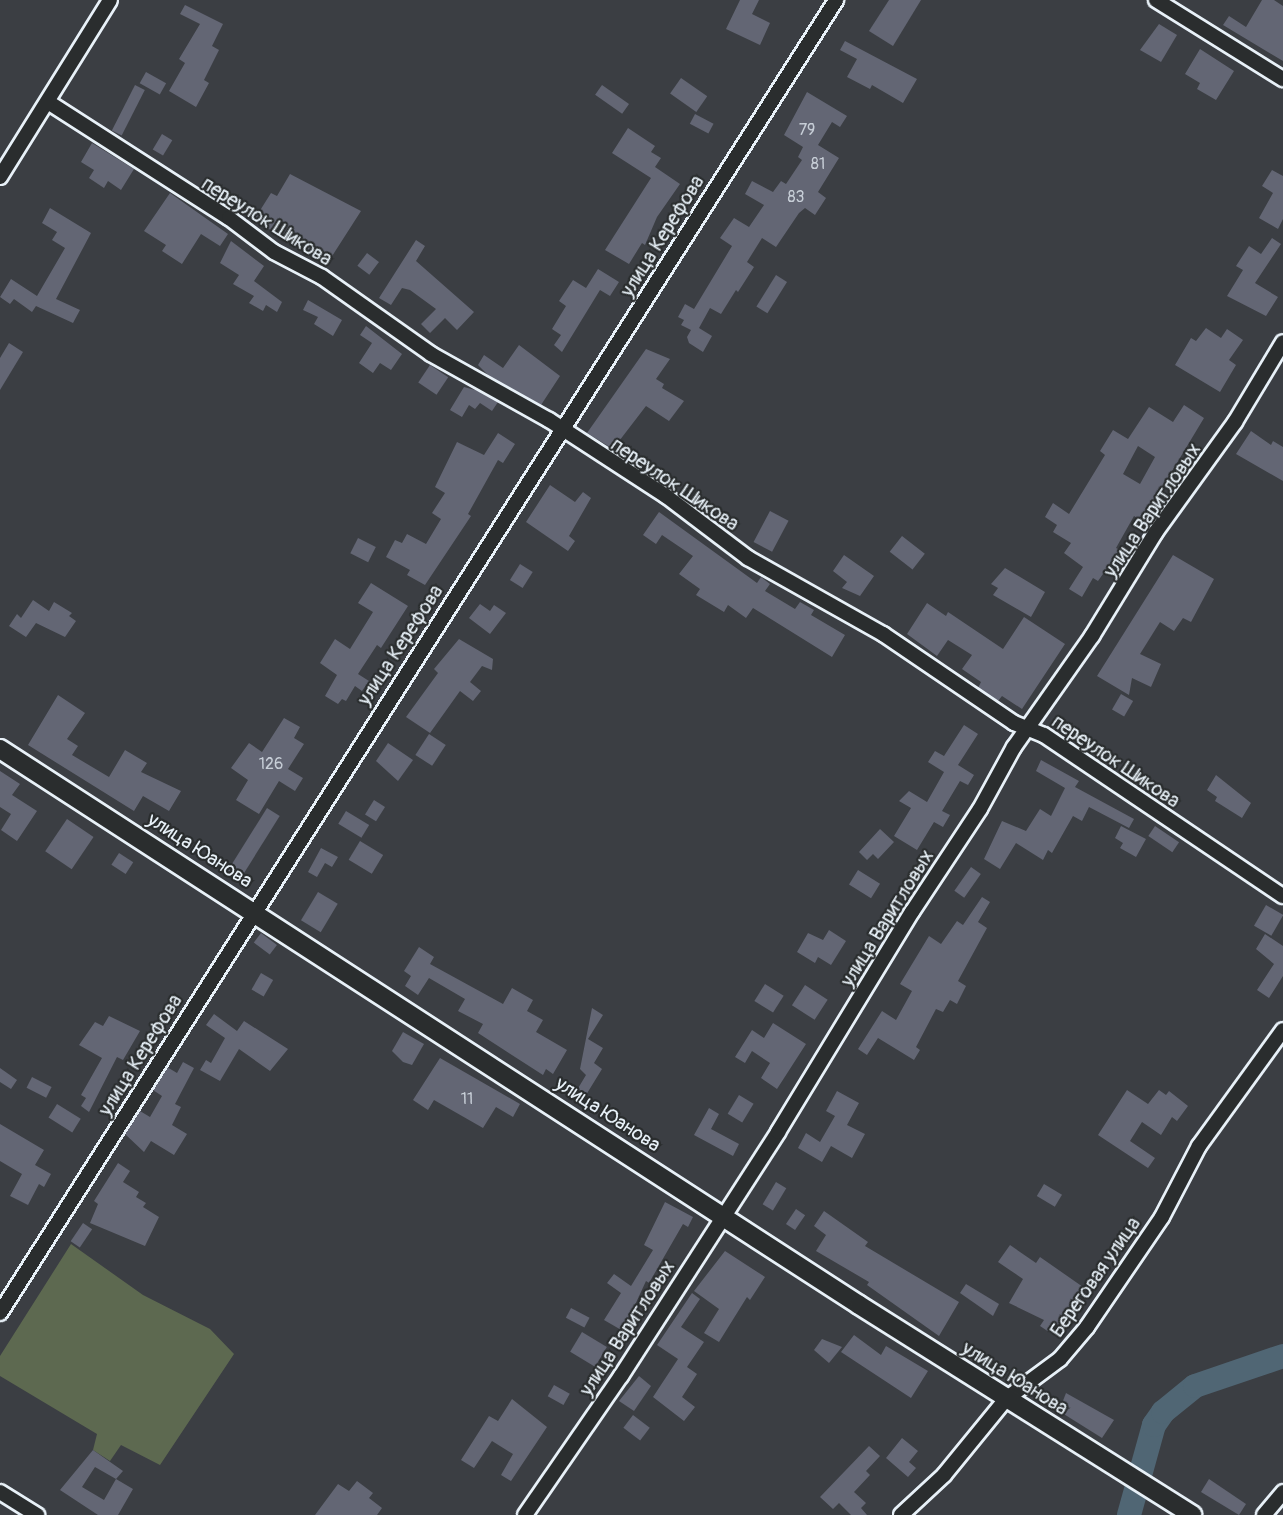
<!DOCTYPE html>
<html>
<head>
<meta charset="utf-8">
<style>
	body { margin:0 }
	#map { position:relative; width:1283px; height:1515px; overflow:hidden; background:#3b3e43; font-family:Pangolin,sans-serif }
	div>[style] { position:absolute }
	[style*='--x'] { left:calc(var(--x)*1px); top:calc(var(--y)*1px); width:calc(var(--w)*1px); rotate:calc(var(--a)*1deg) }
	.green>* { inset:0; background:#5d6950 }
	.river>* { height:24px; margin:-12px; padding:0 12px; transform-origin:12px; border-radius:12px; background:#506674 }
	.building>* { inset:0; background:#636674; transform-origin:0 0 }
	.roads { filter:drop-shadow(2px 0 #e8f1f8) drop-shadow(-2px 0 #e8f1f8) drop-shadow(0 2px #e8f1f8) drop-shadow(0 -2px #e8f1f8) }
	.street>* { height:14px; margin:-7px; padding:0 7px; transform-origin:7px; border-radius:7px; background:#2a2d2e }
	.secondary>* { height:18px; margin:-9px; padding:0 9px; transform-origin:9px; border-radius:9px; background:#2a2d2e }
	span { translate:-50% -50%; white-space:nowrap; text-align:center; line-height:1.15; -webkit-text-stroke:4.5px #2a2d2e; paint-order:stroke }
	.number-label { font-size:16px; color:#c7ced7 }
	.number-label span { -webkit-text-stroke-width:0 }
	.street-label { font-size:20px; color:#e8f1f8 }
</style>
</head>
<body>
<div id="map">
	<div class="green">
		<i style="clip-path:polygon(71px 1244px,143px 1295px,210px 1329px,234px 1354px,160px 1465px,121px 1445px,110px 1461px,93px 1450px,97px 1434px,0 1376px,0 1356px)"></i>
	</div>
	<div class="river">
		<i style="--x:1129;--y:1515;--w:93;--a:-74.5"></i>
		<i style="--x:1154;--y:1425;--w:16;--a:-55"></i>
		<i style="--x:1163;--y:1412;--w:41;--a:-39.1"></i>
		<i style="--x:1195;--y:1386;--w:93;--a:-18.8"></i>
	</div>
	<div class="building">
		<i style="clip-path:polygon(740px 0,759px 0,752px 14px,770px 23px,760px 45px,726px 29px)"></i>
		<i style="clip-path:polygon(889px 0,921px 0,893px 46px,869px 31px)"></i>
		<i style="clip-path:polygon(1262px 0,1274px 0,1283px 6px,1283px 61px,1223px 25px,1229px 16px,1246px 27px)"></i>
		<i style="clip-path:polygon(185px 5px,223px 24px,212px 46px,219px 50px,204px 80px,209px 83px,196px 107px,169px 91px,185px 63px,179px 59px,200px 24px,180px 14px)"></i>
		<i style="clip-path:polygon(1159px 24px,1177px 35px,1161px 62px,1140px 50px)"></i>
		<i style="clip-path:polygon(845px 41px,917px 79px,903px 103px,872px 85px,870px 89px,847px 77px,857px 59px,840px 50px)"></i>
		<i style="clip-path:polygon(1200px 49px,1234px 71px,1216px 100px,1197px 89px,1200px 83px,1185px 74px)"></i>
		<i style="left:146px;top:72px;width:23px;height:13px;rotate:29deg"></i>
		<i style="left:681px;top:78px;width:32px;height:19px;rotate:35deg"></i>
		<i style="left:135px;top:85px;width:11px;height:51px;rotate:27deg"></i>
		<i style="left:602px;top:85px;width:33px;height:12px;rotate:35deg"></i>
		<i style="clip-path:polygon(807px 92px,847px 116px,840px 127px,832px 122px,818px 145px,839px 158px,818px 192px,826px 198px,815px 215px,805px 208px,799px 213px,776px 247px,762px 238px,747px 262px,754px 267px,738px 292px,736px 290px,721px 314px,710px 308px,699px 328px,712px 336px,703px 352px,689px 343px,687px 337px,691px 330px,681px 325px,684px 320px,678px 317px,685px 304px,694px 309px,732px 246px,720px 238px,734px 218px,749px 227px,764px 205px,745px 194px,752px 181px,773px 192px,781px 181px,786px 184px,802px 160px,798px 157px,803px 147px,784px 135px)"></i>
		<i style="left:695px;top:114px;width:21px;height:11px;rotate:28deg"></i>
		<i style="clip-path:polygon(628px 128px,655px 146px,651px 152px,661px 158px,655px 167px,680px 184px,657px 217px,645px 245px,642px 243px,629px 264px,605px 250px,651px 178px,612px 153px)"></i>
		<i style="left:162px;top:134px;width:12px;height:18px;rotate:31deg"></i>
		<i style="clip-path:polygon(92px 143px,134px 169px,121px 190px,108px 181px,104px 188px,89px 178px,94px 170px,81px 162px)"></i>
		<i style="clip-path:polygon(1272px 170px,1283px 176px,1283px 219px,1278px 229px,1259px 218px,1273px 193px,1262px 186px)"></i>
		<i style="clip-path:polygon(290px 174px,361px 211px,327px 264px,254px 220px,271px 193px,277px 196px)"></i>
		<i style="clip-path:polygon(170px 193px,228px 234px,220px 246px,201px 234px,182px 264px,162px 251px,166px 245px,144px 231px)"></i>
		<i style="clip-path:polygon(50px 208px,91px 233px,56px 299px,80px 310px,73px 323px,36px 306px,32px 312px,14px 299px,10px 304px,0 297px,11px 279px,37px 296px,65px 248px,52px 240px,57px 232px,42px 223px)"></i>
		<i style="clip-path:polygon(1272px 238px,1281px 244px,1255px 283px,1278px 297px,1266px 316px,1227px 296px,1243px 270px,1236px 266px,1249px 246px,1261px 254px)"></i>
		<i style="clip-path:polygon(416px 240px,425px 246px,416px 261px,474px 312px,457px 330px,445px 318px,430px 333px,421px 324px,436px 309px,410px 290px,402px 288px,391px 305px,379px 298px)"></i>
		<i style="clip-path:polygon(231px 241px,264px 266px,254px 281px,282px 302px,277px 312px,266px 305px,263px 311px,249px 303px,254px 296px,233px 284px,239px 275px,220px 263px)"></i>
		<i style="left:367px;top:253px;width:15px;height:16px;rotate:37deg"></i>
		<i style="clip-path:polygon(598px 269px,619px 282px,610px 296px,600px 290px,562px 352px,554px 345px,561px 335px,552px 329px,566px 306px,559px 301px,573px 280px,586px 288px)"></i>
		<i style="left:776px;top:275px;width:13px;height:37px;rotate:32deg"></i>
		<i style="clip-path:polygon(308px 300px,342px 320px,333px 336px,314px 324px,318px 317px,303px 310px)"></i>
		<i style="clip-path:polygon(366px 326px,402px 354px,391px 370px,380px 363px,373px 373px,359px 363px,372px 343px,360px 335px)"></i>
		<i style="clip-path:polygon(1206px 328px,1221px 338px,1227px 329px,1243px 340px,1229px 360px,1236px 365px,1220px 392px,1175px 365px,1191px 338px,1196px 341px)"></i>
		<i style="clip-path:polygon(9px 343px,23px 352px,0 390px,0 358px)"></i>
		<i style="clip-path:polygon(519px 345px,560px 376px,541px 405px,489px 376px,478px 365px,484px 355px,503px 368px)"></i>
		<i style="clip-path:polygon(646px 349px,670px 359px,656px 379px,664px 384px,662px 388px,684px 401px,669px 421px,646px 406px,613px 449px,587px 433px)"></i>
		<i style="left:430px;top:365px;width:22px;height:21px;rotate:34deg"></i>
		<i style="clip-path:polygon(464px 387px,479px 391px,498px 402px,492px 411px,480px 403px,475px 409px,469px 405px,462px 417px,450px 410px)"></i>
		<i style="clip-path:polygon(evenodd,1184px 405px,1204px 418px,1142px 521px,1134px 516px,1116px 548px,1120px 550px,1098px 581px,1093px 578px,1082px 597px,1069px 589px,1083px 567px,1064px 553px,1071px 543px,1053px 532px,1057px 525px,1045px 517px,1053px 503px,1069px 514px,1105px 455px,1100px 451px,1113px 430px,1128px 439px,1149px 407px,1173px 422px,1184px 405px,1138px 446px,1155px 457px,1140px 484px,1123px 474px,1138px 446px)"></i>
		<i style="clip-path:polygon(1251px 431px,1271px 445px,1273px 441px,1283px 447px,1283px 481px,1236px 454px)"></i>
		<i style="clip-path:polygon(498px 433px,515px 444px,503px 463px,498px 460px,468px 514px,471px 516px,425px 585px,407px 575px,410px 570px,386px 557px,395px 540px,402px 543px,407px 534px,426px 544px,441px 519px,432px 513px,445px 493px,435px 487px,457px 442px,484px 455px)"></i>
		<i style="clip-path:polygon(550px 485px,575px 502px,583px 492px,591px 498px,569px 536px,575px 541px,568px 551px,526px 522px)"></i>
		<i style="left:770px;top:511px;width:21px;height:35px;rotate:28deg"></i>
		<i style="clip-path:polygon(659px 512px,757px 583px,761px 577px,770px 584px,765px 591px,795px 609px,800px 602px,814px 610px,811px 615px,845px 635px,832px 657px,753px 608px,746px 618px,728px 605px,724px 612px,696px 595px,700px 589px,679px 574px,693px 556px,662px 535px,656px 544px,643px 535px)"></i>
		<i style="left:902px;top:536px;width:29px;height:20px;rotate:38deg"></i>
		<i style="left:358px;top:538px;width:20px;height:17px;rotate:27deg"></i>
		<i style="clip-path:polygon(844px 555px,874px 576px,860px 596px,842px 588px,847px 582px,833px 571px)"></i>
		<i style="clip-path:polygon(1173px 555px,1214px 579px,1191px 622px,1183px 618px,1174px 631px,1160px 622px,1140px 654px,1161px 664px,1151px 687px,1132px 678px,1129px 695px,1097px 676px)"></i>
		<i style="left:520px;top:564px;width:15px;height:19px;rotate:32deg"></i>
		<i style="clip-path:polygon(1005px 568px,1045px 592px,1031px 617px,993px 595px,998px 588px,991px 584px)"></i>
		<i style="clip-path:polygon(371px 583px,408px 606px,381px 648px,377px 645px,358px 674px,369px 681px,362px 691px,355px 686px,346px 701px,342px 699px,338px 704px,325px 696px,337px 675px,320px 663px,335px 639px,350px 649px,373px 612px,358px 603px)"></i>
		<i style="clip-path:polygon(33px 600px,49px 611px,54px 602px,72px 613px,69px 616px,76px 621px,65px 637px,36px 623px,26px 637px,9px 626px,17px 614px,21px 618px)"></i>
		<i style="clip-path:polygon(927px 603px,946px 616px,948px 612px,1003px 649px,1024px 617px,1065px 644px,1022px 709px,1002px 696px,998px 701px,978px 688px,981px 682px,962px 669px,972px 655px,948px 640px,937px 656px,907px 634px)"></i>
		<i style="clip-path:polygon(480px 604px,490px 611px,494px 605px,506px 613px,490px 634px,469px 618px)"></i>
		<i style="clip-path:polygon(459px 639px,493px 659px,492px 670px,482px 666px,470px 682px,481px 691px,473px 701px,460px 691px,430px 733px,406px 717px,438px 673px,434px 669px)"></i>
		<i style="left:1121px;top:694px;width:14px;height:18px;rotate:30deg"></i>
		<i style="clip-path:polygon(58px 695px,85px 713px,67px 739px,78px 746px,72px 755px,109px 777px,125px 750px,147px 763px,141px 772px,181px 791px,169px 811px,143px 796px,134px 811px,28px 745px)"></i>
		<i style="clip-path:polygon(284px 718px,300px 727px,294px 738px,304px 744px,288px 769px,303px 778px,295px 791px,279px 781px,259px 814px,236px 800px,248px 780px,231px 768px,249px 743px,262px 752px)"></i>
		<i style="clip-path:polygon(964px 725px,978px 734px,958px 765px,974px 775px,968px 785px,960px 781px,942px 811px,950px 815px,943px 827px,934px 822px,917px 850px,894px 836px,911px 808px,899px 801px,909px 791px,927px 802px,944px 772px,928px 762px,935px 751px,944px 756px)"></i>
		<i style="left:429px;top:734px;width:20px;height:25px;rotate:33deg"></i>
		<i style="clip-path:polygon(388px 743px,413px 760px,398px 781px,376px 761px)"></i>
		<i style="clip-path:polygon(1041px 760px,1079px 781px,1075px 787px,1134px 819px,1129px 828px,1089px 807px,1082px 821px,1073px 816px,1052px 853px,1048px 850px,1043px 860px,1016px 843px,1000px 869px,984px 859px,1002px 821px,1026px 831px,1040px 809px,1051px 816px,1065px 788px,1036px 771px)"></i>
		<i style="clip-path:polygon(0 771px,20px 784px,12px 795px,37px 811px,17px 841px,1px 830px,11px 814px,0 807px)"></i>
		<i style="clip-path:polygon(1216px 775px,1251px 803px,1242px 818px,1215px 801px,1217px 797px,1207px 790px)"></i>
		<i style="left:374px;top:800px;width:13px;height:17px;rotate:32deg"></i>
		<i style="left:267px;top:808px;width:15px;height:77px;rotate:32deg"></i>
		<i style="left:346px;top:811px;width:27px;height:15px;rotate:31deg"></i>
		<i style="left:67px;top:819px;width:32px;height:39px;rotate:34deg"></i>
		<i style="clip-path:polygon(1121px 826px,1146px 839px,1136px 857px,1120px 848px,1123px 843px,1115px 838px)"></i>
		<i style="left:1155px;top:826px;width:29px;height:12px;rotate:34deg"></i>
		<i style="clip-path:polygon(880px 829px,894px 842px,878px 859px,873px 854px,867px 860px,859px 852px)"></i>
		<i style="left:360px;top:841px;width:27px;height:22px;rotate:31deg"></i>
		<i style="clip-path:polygon(321px 848px,338px 857px,332px 867px,325px 863px,317px 877px,308px 872px)"></i>
		<i style="left:119px;top:853px;width:17px;height:14px;rotate:33deg"></i>
		<i style="left:971px;top:867px;width:12px;height:29px;rotate:35deg"></i>
		<i style="left:858px;top:870px;width:26px;height:17px;rotate:32deg"></i>
		<i style="left:318px;top:892px;width:23px;height:33px;rotate:31deg"></i>
		<i style="clip-path:polygon(982px 897px,990px 902px,978px 922px,987px 928px,958px 981px,966px 986px,957px 1004px,950px 1000px,943px 1012px,936px 1009px,916px 1047px,920px 1050px,914px 1060px,878px 1038px,867px 1055px,858px 1049px,882px 1011px,896px 1020px,912px 991px,900px 984px,929px 936px,941px 944px,957px 921px,963px 925px)"></i>
		<i style="left:1266px;top:905px;width:20px;height:24px;rotate:30deg"></i>
		<i style="clip-path:polygon(829px 930px,846px 941px,831px 965px,818px 957px,815px 963px,797px 952px,808px 933px,823px 940px)"></i>
		<i style="left:261px;top:933px;width:20px;height:12px;rotate:37deg"></i>
		<i style="clip-path:polygon(1265px 934px,1283px 946px,1283px 976px,1269px 998px,1257px 990px,1274px 964px,1256px 949px)"></i>
		<i style="clip-path:polygon(419px 947px,434px 957px,430px 964px,503px 1004px,512px 988px,533px 1000px,527px 1011px,543px 1020px,536px 1032px,567px 1050px,553px 1074px,546px 1069px,543px 1075px,478px 1033px,483px 1024px,458px 1011px,465px 999px,429px 978px,418px 995px,405px 986px,411px 976px,404px 971px)"></i>
		<i style="left:261px;top:973px;width:14px;height:19px;rotate:30deg"></i>
		<i style="left:765px;top:984px;width:22px;height:20px;rotate:32deg"></i>
		<i style="left:805px;top:985px;width:27px;height:24px;rotate:33deg"></i>
		<i style="clip-path:polygon(592px 1008px,603px 1015px,588px 1039px,603px 1048px,594px 1063px,602px 1069px,586px 1095px,577px 1090px,586px 1075px,580px 1069px)"></i>
		<i style="clip-path:polygon(214px 1014px,237px 1031px,244px 1021px,288px 1049px,270px 1071px,239px 1049px,220px 1081px,200px 1070px,206px 1060px,211px 1063px,225px 1038px,206px 1025px)"></i>
		<i style="clip-path:polygon(109px 1016px,140px 1031px,123px 1060px,117px 1057px,89px 1112px,81px 1106px,86px 1098px,81px 1095px,102px 1058px,79px 1045px,95px 1022px,103px 1026px)"></i>
		<i style="clip-path:polygon(773px 1023px,806px 1044px,777px 1089px,761px 1078px,770px 1063px,752px 1051px,745px 1063px,735px 1057px,752px 1030px,764px 1038px)"></i>
		<i style="clip-path:polygon(403px 1032px,424px 1044px,412px 1065px,403px 1062px,392px 1051px)"></i>
		<i style="clip-path:polygon(440px 1058px,520px 1104px,513px 1117px,496px 1107px,483px 1128px,434px 1100px,428px 1110px,413px 1100px)"></i>
		<i style="clip-path:polygon(183px 1062px,194px 1068px,175px 1104px,181px 1107px,172px 1125px,187px 1134px,174px 1155px,151px 1141px,144px 1152px,125px 1134px,140px 1111px,150px 1117px,162px 1096px,153px 1090px,167px 1067px,177px 1073px)"></i>
		<i style="clip-path:polygon(0 1068px,17px 1080px,11px 1089px,0 1082px)"></i>
		<i style="left:32px;top:1077px;width:22px;height:12px;rotate:27deg"></i>
		<i style="clip-path:polygon(1127px 1090px,1148px 1104px,1159px 1090px,1166px 1095px,1169px 1091px,1188px 1106px,1177px 1121px,1172px 1117px,1161px 1135px,1142px 1122px,1130px 1141px,1155px 1158px,1148px 1168px,1098px 1135px)"></i>
		<i style="clip-path:polygon(837px 1091px,859px 1103px,847px 1125px,865px 1134px,852px 1158px,831px 1146px,822px 1162px,798px 1148px,806px 1133px,820px 1142px,835px 1116px,826px 1111px)"></i>
		<i style="left:739px;top:1095px;width:17px;height:22px;rotate:31deg"></i>
		<i style="left:57px;top:1104px;width:28px;height:16px;rotate:32deg"></i>
		<i style="clip-path:polygon(709px 1108px,719px 1114px,711px 1129px,739px 1144px,733px 1156px,694px 1135px)"></i>
		<i style="clip-path:polygon(0 1124px,44px 1150px,35px 1165px,51px 1174px,44px 1187px,39px 1184px,28px 1205px,10px 1196px,22px 1174px,0 1161px)"></i>
		<i style="clip-path:polygon(118px 1163px,130px 1171px,123px 1182px,139px 1192px,136px 1197px,146px 1203px,143px 1207px,159px 1217px,145px 1246px,90px 1223px,98px 1204px,94px 1201px)"></i>
		<i style="left:776px;top:1182px;width:12px;height:26px;rotate:31deg"></i>
		<i style="left:1044px;top:1184px;width:21px;height:14px;rotate:31deg"></i>
		<i style="clip-path:polygon(665px 1202px,693px 1217px,688px 1227px,683px 1224px,649px 1283px,646px 1281px,623px 1331px,604px 1320px,621px 1293px,607px 1283px,614px 1274px,631px 1286px,653px 1250px,644px 1245px)"></i>
		<i style="left:796px;top:1209px;width:11px;height:18px;rotate:34deg"></i>
		<i style="clip-path:polygon(824px 1211px,868px 1242px,865px 1246px,959px 1302px,939px 1336px,867px 1285px,869px 1282px,816px 1251px,826px 1235px,814px 1226px)"></i>
		<i style="left:83px;top:1223px;width:11px;height:22px;rotate:34deg"></i>
		<i style="clip-path:polygon(1010px 1245px,1036px 1263px,1040px 1257px,1083px 1287px,1052px 1334px,1040px 1326px,1044px 1320px,1009px 1303px,1023px 1279px,998px 1262px)"></i>
		<i style="clip-path:polygon(725px 1251px,765px 1277px,750px 1300px,747px 1297px,719px 1342px,704px 1333px,719px 1309px,694px 1291px)"></i>
		<i style="clip-path:polygon(966px 1284px,999px 1304px,993px 1316px,960px 1293px)"></i>
		<i style="clip-path:polygon(692px 1293px,700px 1299px,681px 1327px,704px 1342px,687px 1367px,697px 1374px,682px 1397px,695px 1407px,684px 1421px,653px 1397px,678px 1359px,657px 1345px)"></i>
		<i style="left:571px;top:1308px;width:21px;height:11px;rotate:28deg"></i>
		<i style="left:582px;top:1332px;width:29px;height:23px;rotate:31deg"></i>
		<i style="clip-path:polygon(854px 1335px,881px 1355px,886px 1346px,928px 1371px,911px 1398px,841px 1352px)"></i>
		<i style="clip-path:polygon(822px 1339px,842px 1347px,829px 1363px,814px 1350px)"></i>
		<i style="clip-path:polygon(639px 1376px,651px 1386px,634px 1411px,619px 1401px)"></i>
		<i style="left:554px;top:1385px;width:18px;height:13px;rotate:29deg"></i>
		<i style="clip-path:polygon(1066px 1393px,1114px 1420px,1102px 1438px,1059px 1411px)"></i>
		<i style="clip-path:polygon(512px 1399px,547px 1427px,511px 1481px,501px 1475px,513px 1454px,492px 1441px,474px 1468px,461px 1460px,489px 1416px,498px 1421px)"></i>
		<i style="left:633px;top:1415px;width:21px;height:16px;rotate:37deg"></i>
		<i style="clip-path:polygon(902px 1438px,918px 1451px,909px 1462px,916px 1468px,908px 1477px,886px 1458px)"></i>
		<i style="clip-path:polygon(869px 1446px,880px 1456px,866px 1471px,870px 1475px,854px 1492px,866px 1503px,861px 1508px,867px 1515px,851px 1515px,839px 1503px,833px 1509px,820px 1497px)"></i>
		<i style="clip-path:polygon(evenodd,93px 1450px,123px 1471px,116px 1479px,133px 1489px,118px 1515px,98px 1515px,60px 1490px,93px 1450px,95px 1467px,116px 1479px,104px 1500px,82px 1487px,95px 1467px)"></i>
		<i style="clip-path:polygon(1209px 1479px,1246px 1504px,1239px 1515px,1201px 1492px)"></i>
		<i style="clip-path:polygon(357px 1481px,373px 1493px,369px 1498px,382px 1508px,377px 1515px,315px 1515px,338px 1484px,349px 1491px)"></i>
	</div>
	<div class="roads">
		<div class="street">
			<i style="--x:1156;--y:0;--w:150;--a:31.9"></i>
			<i style="--x:48;--y:102;--w:215;--a:32.7"></i>
			<i style="--x:229;--y:218;--w:56;--a:37.1"></i>
			<i style="--x:274;--y:252;--w:54;--a:27.5"></i>
			<i style="--x:322;--y:277;--w:133;--a:35.2"></i>
			<i style="--x:431;--y:354;--w:135;--a:29.2"></i>
			<i style="--x:549;--y:420;--w:140;--a:33"></i>
			<i style="--x:666;--y:496;--w:103;--a:37.1"></i>
			<i style="--x:748;--y:558;--w:155;--a:29.4"></i>
			<i style="--x:883;--y:634;--w:158;--a:34.2"></i>
			<i style="--x:1014;--y:723;--w:32;--a:22"></i>
			<i style="--x:1044;--y:735;--w:288;--a:34"></i>
			<i style="--x:0;--y:177;--w:208;--a:-58.1"></i>
			<i style="--x:0;--y:1313;--w:1557;--a:-57.51"></i>
			<i style="--x:0;--y:1492;--w:44;--a:31.9"></i>
			<i style="--x:525;--y:1515;--w:169;--a:-55.4"></i>
			<i style="--x:621;--y:1376;--w:290;--a:-57.2"></i>
			<i style="--x:778;--y:1132;--w:258;--a:-58.7"></i>
			<i style="--x:912;--y:912;--w:123;--a:-56.6"></i>
			<i style="--x:980;--y:809;--w:71;--a:-61.3"></i>
			<i style="--x:1014;--y:747;--w:136;--a:-54.9"></i>
			<i style="--x:1092;--y:636;--w:121;--a:-58.5"></i>
			<i style="--x:1155;--y:533;--w:137;--a:-54.2"></i>
			<i style="--x:1235;--y:422;--w:93;--a:-59"></i>
			<i style="--x:901;--y:1515;--w:59;--a:-42.9"></i>
			<i style="--x:944;--y:1475;--w:98;--a:-50.8"></i>
			<i style="--x:1006;--y:1399;--w:67;--a:-36.5"></i>
			<i style="--x:1060;--y:1359;--w:42;--a:-49.8"></i>
			<i style="--x:1087;--y:1327;--w:133;--a:-55.7"></i>
			<i style="--x:1162;--y:1217;--w:80;--a:-62.5"></i>
			<i style="--x:1199;--y:1146;--w:143;--a:-54.1"></i>
			<i style="--x:1264;--y:1515;--w:30;--a:-50"></i>
		</div>
		<div class="secondary">
			<i style="--x:0;--y:749;--w:1023;--a:32.91"></i>
			<i style="--x:859;--y:1305;--w:394;--a:32.2"></i>
		</div>
	</div>
	<div class="number-label">
		<span style="left:807px;top:130px">79</span>
		<span style="left:818px;top:164px">81</span>
		<span style="left:796px;top:197px">83</span>
		<span style="left:271px;top:764px">126</span>
		<span style="left:467px;top:1099px">11</span>
	</div>
	<div class="street-label">
		<span style="left:267px;top:221px;rotate:32deg">переулок Шикова</span>
		<span style="left:662px;top:236px;rotate:-58deg">улица Керефова</span>
		<span style="left:675px;top:484px;rotate:34deg">переулок Шикова</span>
		<span style="left:1152px;top:510px;rotate:-56deg">улица Варитловых</span>
		<span style="left:400px;top:645px;rotate:-57deg">улица Керефова</span>
		<span style="left:1116px;top:761px;rotate:34deg">переулок Шикова</span>
		<span style="left:200px;top:850px;rotate:33deg">улица Юанова</span>
		<span style="left:887px;top:918px;rotate:-58deg">улица Варитловых</span>
		<span style="left:140px;top:1055px;rotate:-58deg">улица Керефова</span>
		<span style="left:608px;top:1114px;rotate:33deg">улица Юанова</span>
		<span style="left:1095px;top:1277px;rotate:-55deg">Береговая улица</span>
		<span style="left:627px;top:1328px;rotate:-57deg">улица Варитловых</span>
		<span style="left:1015px;top:1378px;rotate:32deg">улица Юанова</span>
	</div>
</div>
</body>
</html>
